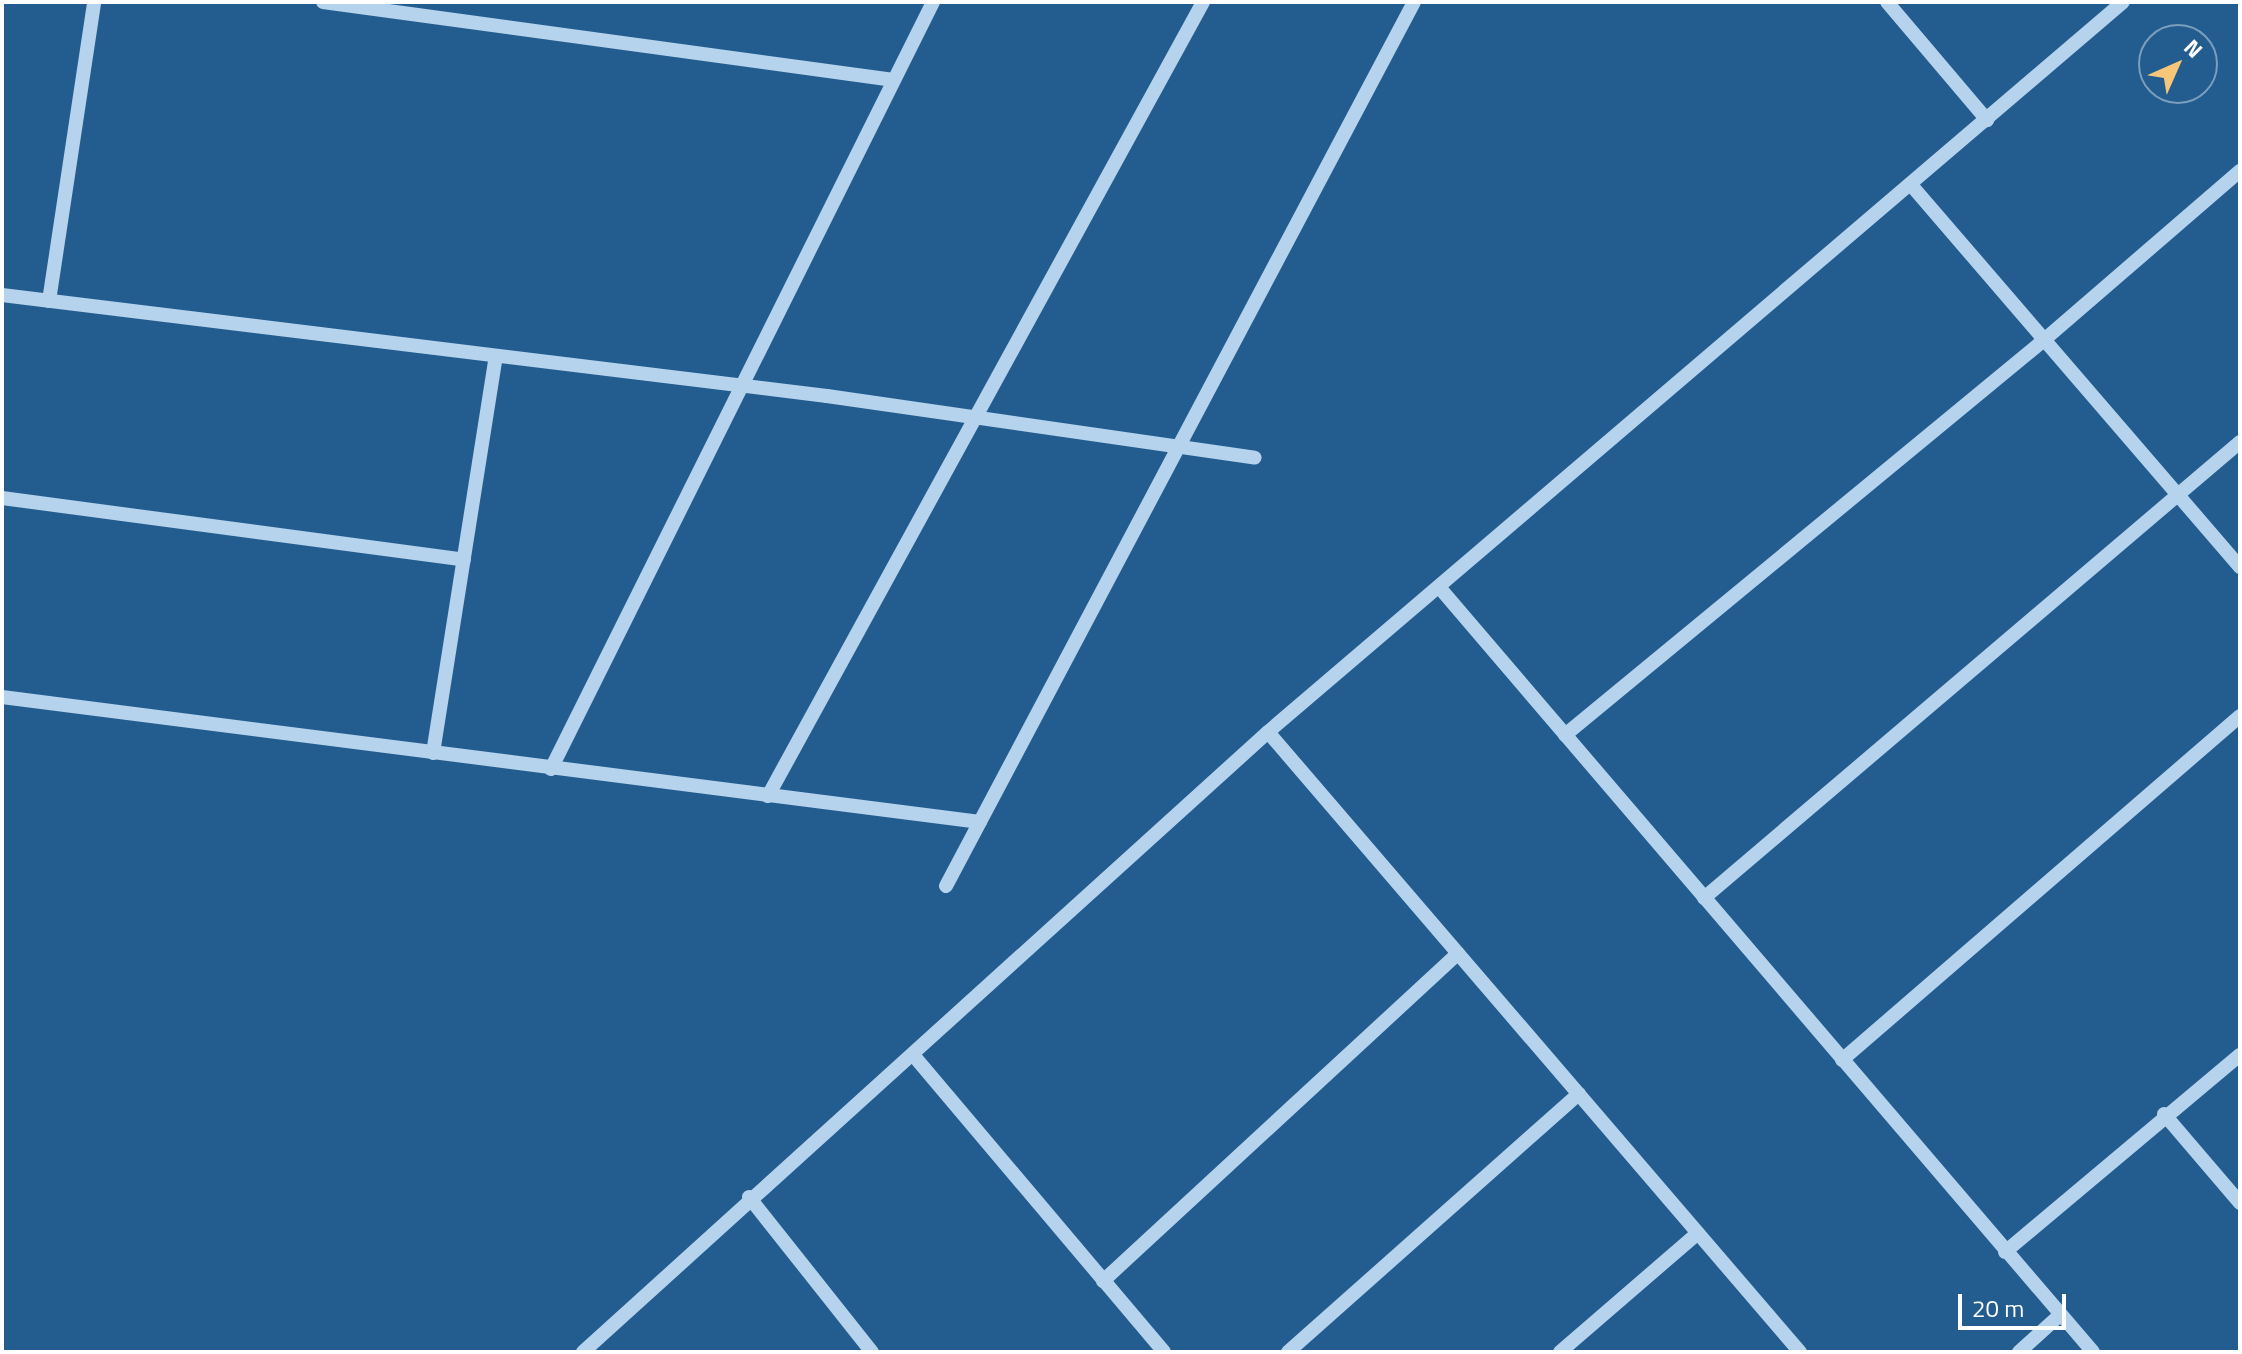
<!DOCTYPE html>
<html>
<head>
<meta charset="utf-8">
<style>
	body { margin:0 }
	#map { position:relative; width:2242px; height:1354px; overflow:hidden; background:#235d90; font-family:"Titillium Web",sans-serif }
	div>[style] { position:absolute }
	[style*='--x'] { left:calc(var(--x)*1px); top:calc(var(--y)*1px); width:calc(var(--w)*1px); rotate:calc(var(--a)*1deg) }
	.minor>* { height:14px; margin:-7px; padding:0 7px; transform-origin:7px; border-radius:7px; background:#b5d3ec }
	span { translate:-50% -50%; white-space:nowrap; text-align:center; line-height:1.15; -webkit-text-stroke:6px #235d90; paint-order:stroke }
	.frame { position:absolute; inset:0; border:4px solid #fff; pointer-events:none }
	.north { position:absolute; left:2138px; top:24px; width:80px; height:80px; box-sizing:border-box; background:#235d90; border:2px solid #7b9ebc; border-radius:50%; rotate:45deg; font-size:22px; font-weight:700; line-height:32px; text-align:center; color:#fff }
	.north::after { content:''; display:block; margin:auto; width:28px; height:36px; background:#f7c678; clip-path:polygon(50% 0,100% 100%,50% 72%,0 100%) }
	.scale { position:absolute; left:1958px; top:1294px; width:108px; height:36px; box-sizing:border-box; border:4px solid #fff; border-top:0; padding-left:10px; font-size:24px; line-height:28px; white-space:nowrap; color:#fff; -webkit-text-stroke:6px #235d90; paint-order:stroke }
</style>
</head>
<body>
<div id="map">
	<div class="minor">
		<i style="--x:323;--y:2;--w:576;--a:7.78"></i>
		<i style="--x:1887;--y:2;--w:155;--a:49.7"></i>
		<i style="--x:1912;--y:186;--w:503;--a:49.28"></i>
		<i style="--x:2;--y:295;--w:831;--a:6.98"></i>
		<i style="--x:827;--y:396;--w:432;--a:8.2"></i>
		<i style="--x:49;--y:301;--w:302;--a:-81.4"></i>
		<i style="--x:2;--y:498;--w:466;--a:7.6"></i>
		<i style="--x:1439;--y:587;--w:1006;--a:49.47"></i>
		<i style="--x:2;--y:697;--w:986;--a:7.28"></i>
		<i style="--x:1268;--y:732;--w:817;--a:49.37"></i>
		<i style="--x:1565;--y:735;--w:621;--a:-39.51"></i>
		<i style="--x:2044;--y:340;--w:259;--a:-40.8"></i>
		<i style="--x:433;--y:753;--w:402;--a:-81"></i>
		<i style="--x:551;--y:769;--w:857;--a:-63.52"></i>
		<i style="--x:768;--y:796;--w:905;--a:-61.28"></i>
		<i style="--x:946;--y:886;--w:1000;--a:-62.1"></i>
		<i style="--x:1704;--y:898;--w:704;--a:-40.39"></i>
		<i style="--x:914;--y:1056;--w:387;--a:49.8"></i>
		<i style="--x:1842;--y:1060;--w:526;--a:-40.84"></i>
		<i style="--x:2164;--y:1114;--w:117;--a:49.5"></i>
		<i style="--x:749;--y:1197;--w:198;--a:51.6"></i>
		<i style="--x:2005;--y:1252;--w:307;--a:-40"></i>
		<i style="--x:1103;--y:1281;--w:483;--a:-42.7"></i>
		<i style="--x:583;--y:1352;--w:924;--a:-42.15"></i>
		<i style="--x:1268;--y:732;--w:1124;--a:-40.49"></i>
		<i style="--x:1288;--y:1352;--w:389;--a:-41.6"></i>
		<i style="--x:1560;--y:1352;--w:182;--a:-40.8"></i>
		<i style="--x:2019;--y:1352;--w:55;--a:-42.1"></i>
	</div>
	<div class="frame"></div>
	<div class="north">N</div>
	<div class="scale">20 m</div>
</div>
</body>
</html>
